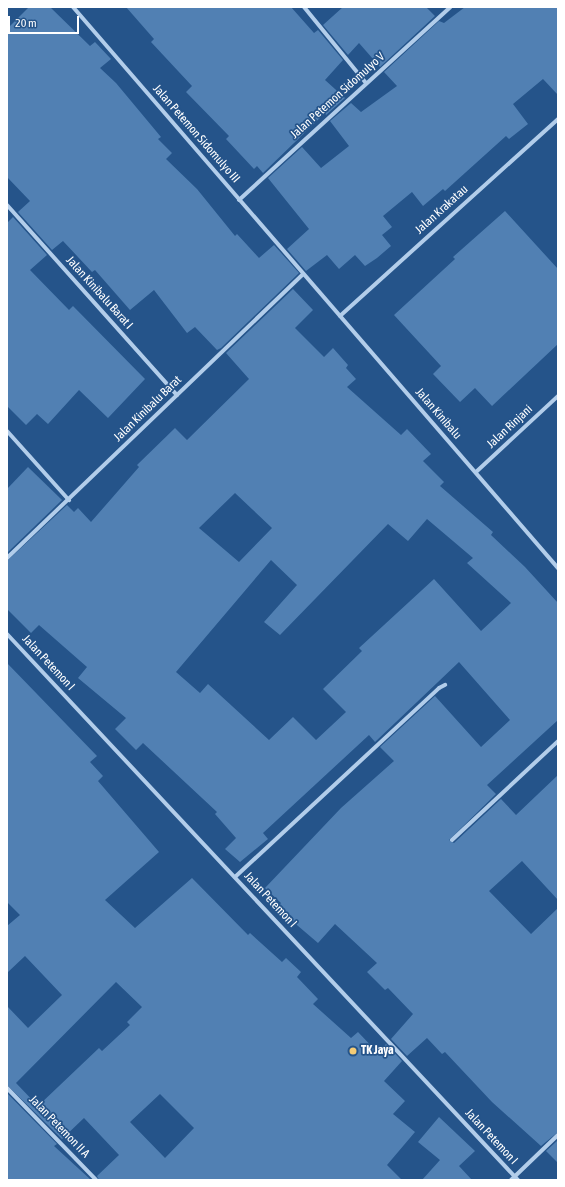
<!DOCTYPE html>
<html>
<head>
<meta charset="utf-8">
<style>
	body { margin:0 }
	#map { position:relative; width:565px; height:1187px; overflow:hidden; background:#25548a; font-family:"Asap Condensed",sans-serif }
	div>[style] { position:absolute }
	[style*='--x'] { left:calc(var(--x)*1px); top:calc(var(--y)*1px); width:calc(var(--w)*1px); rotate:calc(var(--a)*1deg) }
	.building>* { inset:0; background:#5180b3 }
	.minor>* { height:4px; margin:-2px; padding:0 2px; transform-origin:2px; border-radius:2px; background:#b2cdea }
	.dots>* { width:11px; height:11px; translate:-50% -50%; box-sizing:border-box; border:2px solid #25548a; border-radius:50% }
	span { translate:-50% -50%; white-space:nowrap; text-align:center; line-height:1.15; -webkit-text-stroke:3.5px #25548a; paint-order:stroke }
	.street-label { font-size:12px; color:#fff }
	.poi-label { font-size:12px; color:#fff; font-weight:700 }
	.left { translate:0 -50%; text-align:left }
	.frame { position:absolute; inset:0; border:8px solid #fff; pointer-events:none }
	.scale { position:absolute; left:8px; top:16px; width:71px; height:18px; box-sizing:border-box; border:2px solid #fff; border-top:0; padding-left:5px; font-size:12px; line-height:14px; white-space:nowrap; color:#fff; -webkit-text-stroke:3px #25548a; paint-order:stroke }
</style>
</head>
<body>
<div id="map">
	<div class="building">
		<i style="clip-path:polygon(29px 7px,50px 7px,90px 46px,95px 42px,111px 59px,100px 68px,116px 83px,161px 137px,158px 139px,172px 153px,166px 159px,197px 189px,235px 236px,237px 234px,259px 258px,274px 245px,299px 273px,221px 348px,217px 350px,195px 327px,187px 333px,154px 290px,130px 310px,95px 270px,92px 272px,63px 241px,52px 250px,18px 212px,30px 201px,7px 177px,7px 29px)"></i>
		<i style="clip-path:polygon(126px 7px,291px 7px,314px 33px,318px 30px,343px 60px,325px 80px,345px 98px,326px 115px,325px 113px,263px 173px,257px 166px,254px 169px,226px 139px,229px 136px,186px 92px,192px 86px,151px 42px,154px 39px)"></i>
		<i style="clip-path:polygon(343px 7px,426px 7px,435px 16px,380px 67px,359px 43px,348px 55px,323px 25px)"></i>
		<i style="clip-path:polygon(465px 7px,558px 7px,558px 95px,543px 79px,513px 104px,528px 124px,509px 139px,506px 136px,445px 191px,443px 189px,423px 206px,412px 192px,383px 216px,392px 227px,382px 235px,391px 246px,377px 258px,365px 266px,355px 255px,339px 269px,327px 255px,306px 271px,287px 249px,309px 229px,268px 178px,302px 147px,321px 168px,349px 146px,330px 121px,351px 103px,361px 112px,397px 86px,384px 72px,439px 21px,444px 23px)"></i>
		<i style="clip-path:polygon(505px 211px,558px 269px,558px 344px,492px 406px,475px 388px,460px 402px,433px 374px,441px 366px,394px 315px,455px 259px,453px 257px)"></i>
		<i style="clip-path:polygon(13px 217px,47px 255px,30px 270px,69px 310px,73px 306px,145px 379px,108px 418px,79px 390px,48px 424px,37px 414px,26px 425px,7px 406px,7px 223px)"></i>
		<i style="clip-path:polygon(evenodd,293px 289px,313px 310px,295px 328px,324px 357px,333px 348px,348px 365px,346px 368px,356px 379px,347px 387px,401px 435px,407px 429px,431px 454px,423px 461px,444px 482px,440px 486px,493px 532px,491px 535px,525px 567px,558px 603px,558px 720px,487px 785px,496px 794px,449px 840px,454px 843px,501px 799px,516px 815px,558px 775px,558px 900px,522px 861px,489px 891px,531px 934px,558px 908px,558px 1132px,541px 1146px,492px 1102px,445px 1052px,442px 1054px,427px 1038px,407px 1056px,391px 1039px,413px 1014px,388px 988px,385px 990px,367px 972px,377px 963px,335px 924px,318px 943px,277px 908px,281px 903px,265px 888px,341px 808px,394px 761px,380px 747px,435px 696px,481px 747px,510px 720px,459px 662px,375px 742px,369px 735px,263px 833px,268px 839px,240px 862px,225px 849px,236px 838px,215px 814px,217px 812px,143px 743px,136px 750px,115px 729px,126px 718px,78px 678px,87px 667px,39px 625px,31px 633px,7px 609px,7px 561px,67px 505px,74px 512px,78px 508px,91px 522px,139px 467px,137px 465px,175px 428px,187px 440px,249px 379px,226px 353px,293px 289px,235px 493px,272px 528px,239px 562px,199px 528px,235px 493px,293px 289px,427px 519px,473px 558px,467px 563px,511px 603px,481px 631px,434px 579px,359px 648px,362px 651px,323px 689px,346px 712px,316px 740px,293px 717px,269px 740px,208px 684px,200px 693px,176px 672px,271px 560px,297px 585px,264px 622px,280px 635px,388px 524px,408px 541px,427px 519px)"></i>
		<i style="clip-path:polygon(28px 467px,62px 500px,7px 553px,7px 489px)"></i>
		<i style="clip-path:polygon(evenodd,7px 663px,97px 756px,90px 762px,103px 776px,98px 781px,159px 852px,105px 900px,135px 928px,192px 878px,248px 935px,250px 933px,282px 962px,286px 958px,301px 972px,297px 977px,318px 999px,313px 1004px,351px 1038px,358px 1032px,378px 1053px,386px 1044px,402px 1061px,384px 1081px,405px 1101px,393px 1114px,415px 1132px,387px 1165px,402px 1180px,99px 1180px,97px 1176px,119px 1155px,84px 1118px,62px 1139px,7px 1085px,7px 1006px,28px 1028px,62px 995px,25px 956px,7px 973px,7px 926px,20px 915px,7px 902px,7px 663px,116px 982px,142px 1007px,127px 1022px,130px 1025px,102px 1051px,99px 1048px,38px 1106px,16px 1083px,116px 982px,7px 663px,160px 1094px,194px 1128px,165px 1158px,130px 1122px,160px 1094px)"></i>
		<i style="clip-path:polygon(7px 1093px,57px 1144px,54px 1146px,91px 1180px,7px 1180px)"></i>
		<i style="clip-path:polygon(439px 1117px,475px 1151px,459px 1166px,472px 1180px,422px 1180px,440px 1160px,418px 1142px)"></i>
		<i style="clip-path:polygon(558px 1140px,558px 1163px,546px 1151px)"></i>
	</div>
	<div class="minor">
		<i style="--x:73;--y:7;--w:742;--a:49.16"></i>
		<i style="--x:304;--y:7;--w:98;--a:50.8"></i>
		<i style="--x:239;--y:200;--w:286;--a:-42.4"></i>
		<i style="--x:7;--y:205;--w:255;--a:48.2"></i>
		<i style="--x:340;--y:316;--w:294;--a:-42.1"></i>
		<i style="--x:7;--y:431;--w:93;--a:48.1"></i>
		<i style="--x:476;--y:472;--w:112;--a:-42.8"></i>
		<i style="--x:7;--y:558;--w:410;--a:-43.8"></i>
		<i style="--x:7;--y:634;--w:748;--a:46.9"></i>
		<i style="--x:452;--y:840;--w:145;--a:-43"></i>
		<i style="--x:235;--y:877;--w:278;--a:-42.8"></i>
		<i style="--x:439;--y:688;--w:7;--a:-27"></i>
		<i style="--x:7;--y:1088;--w:128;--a:45.9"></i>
		<i style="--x:511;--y:1180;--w:65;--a:-43.8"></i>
	</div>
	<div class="dots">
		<i style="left:353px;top:1051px;background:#f4cc76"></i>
	</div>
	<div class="street-label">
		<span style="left:338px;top:96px;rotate:-42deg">Jalan Petemon Sidomulyo V</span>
		<span style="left:196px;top:134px;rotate:49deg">Jalan Petemon Sidomulyo III</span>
		<span style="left:442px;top:210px;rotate:-42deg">Jalan Krakatau</span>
		<span style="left:99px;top:293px;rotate:48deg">Jalan Kinibalu Barat I</span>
		<span style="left:148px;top:409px;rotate:-44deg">Jalan Kinibalu Barat</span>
		<span style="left:438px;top:414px;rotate:49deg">Jalan Kinibalu</span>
		<span style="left:510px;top:427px;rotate:-43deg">Jalan Rinjani</span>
		<span style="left:48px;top:663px;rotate:47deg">Jalan Petemon I</span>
		<span style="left:270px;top:900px;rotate:47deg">Jalan Petemon I</span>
		<span style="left:59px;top:1127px;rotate:46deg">Jalan Petemon II A</span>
		<span style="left:491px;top:1137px;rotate:47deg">Jalan Petemon I</span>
	</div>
	<div class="poi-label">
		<span class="left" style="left:361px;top:1051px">TK Jaya</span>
	</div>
	<div class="frame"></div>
	<div class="scale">20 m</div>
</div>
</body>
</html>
